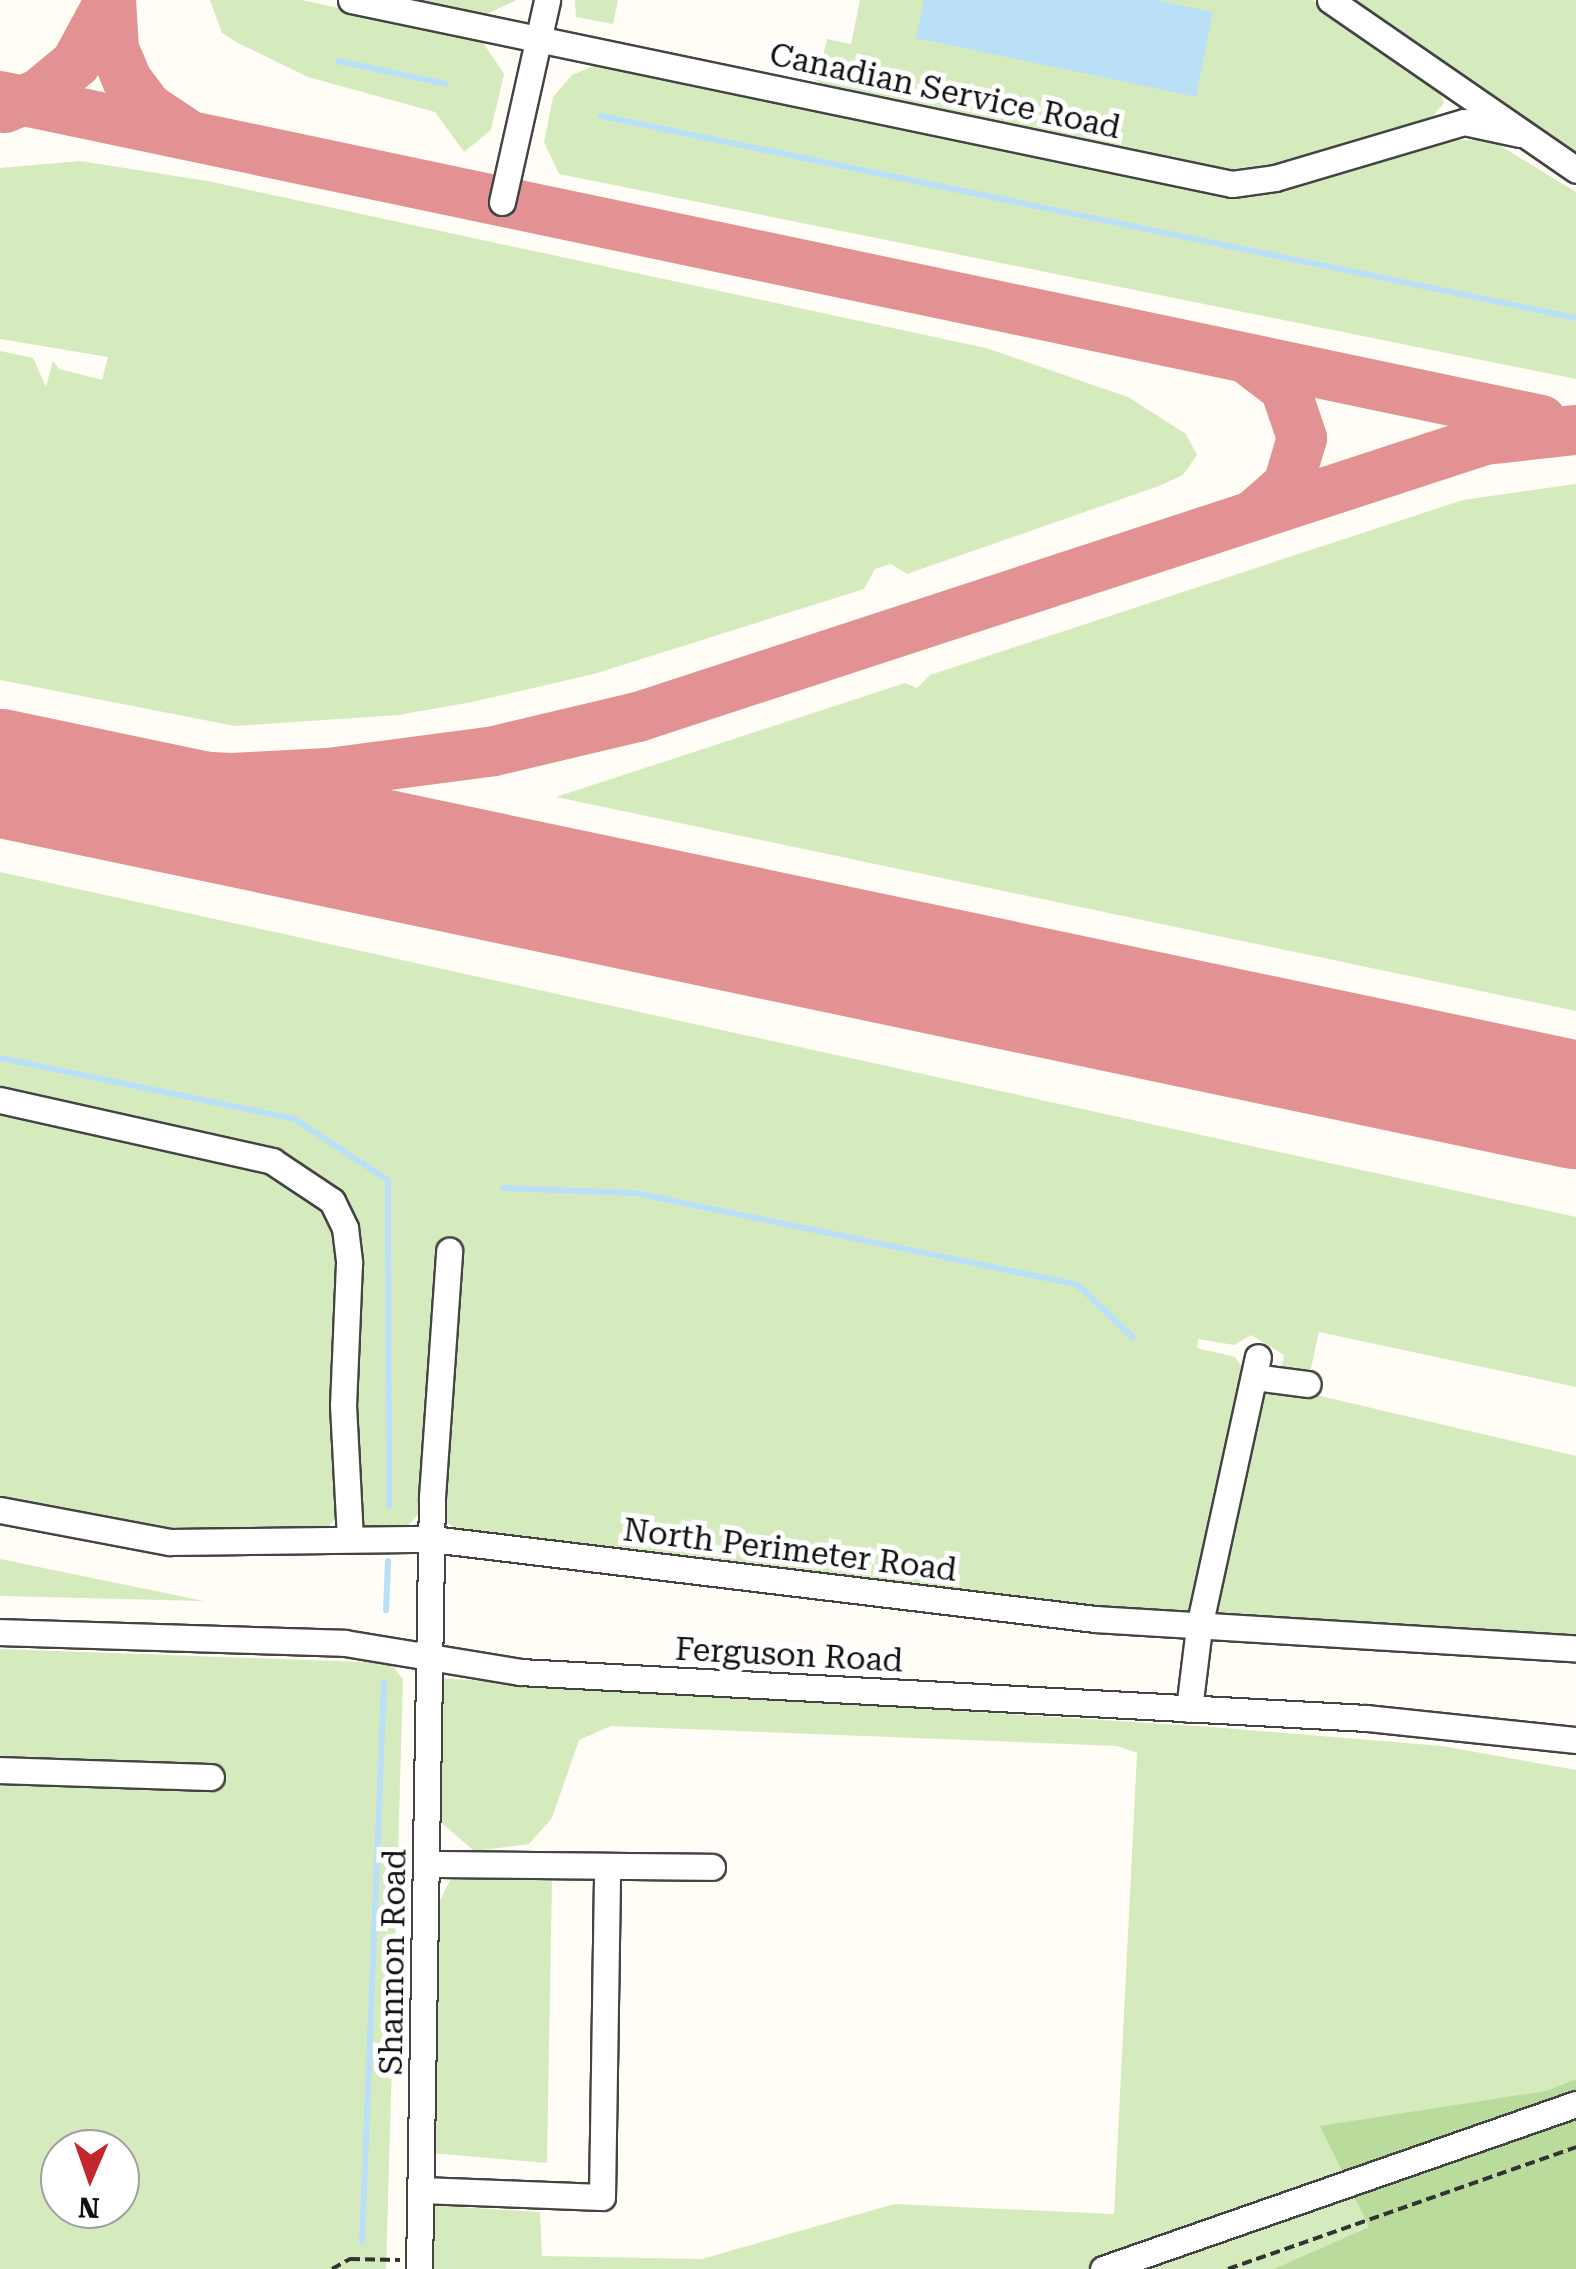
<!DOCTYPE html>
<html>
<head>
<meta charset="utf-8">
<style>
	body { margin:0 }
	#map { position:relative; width:1576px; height:2269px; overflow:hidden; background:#fffdf5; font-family:"Roboto Serif",serif }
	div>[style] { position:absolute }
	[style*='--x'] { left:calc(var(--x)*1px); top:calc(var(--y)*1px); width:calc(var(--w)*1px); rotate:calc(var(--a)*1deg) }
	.green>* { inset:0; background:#d5ebbd }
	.forest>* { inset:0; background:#b9dc9c }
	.water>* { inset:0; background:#b9e0f7 }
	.stream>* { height:6px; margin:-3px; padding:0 3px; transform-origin:3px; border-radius:3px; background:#b9e0f7 }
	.taxiway>* { height:50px; margin:-25px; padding:0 25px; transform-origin:25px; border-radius:25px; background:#e29292 }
	.runway>* { height:128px; margin:-64px; padding:0 64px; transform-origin:64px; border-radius:64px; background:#e29292 }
	.path>* { height:4px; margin-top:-2px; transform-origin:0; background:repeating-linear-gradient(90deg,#333 0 10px,transparent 0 15px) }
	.roads { filter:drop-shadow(2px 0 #444) drop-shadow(-2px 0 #444) drop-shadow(0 2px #444) drop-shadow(0 -2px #444) }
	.minor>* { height:25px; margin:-12.5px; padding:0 12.5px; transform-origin:12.5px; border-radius:12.5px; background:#fff }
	span { translate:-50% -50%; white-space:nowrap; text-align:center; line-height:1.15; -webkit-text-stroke:10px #fff; paint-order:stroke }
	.street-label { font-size:32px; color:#111 }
	.north { position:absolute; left:40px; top:2129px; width:100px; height:100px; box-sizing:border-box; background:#fff; border:2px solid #a0a0a0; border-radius:50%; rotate:182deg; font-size:28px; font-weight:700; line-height:40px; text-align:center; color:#111 }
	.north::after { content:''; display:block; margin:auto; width:35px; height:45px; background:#c4262e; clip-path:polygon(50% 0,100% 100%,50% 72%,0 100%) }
</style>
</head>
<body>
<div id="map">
	<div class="green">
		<i style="clip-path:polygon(210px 0,301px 0,480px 38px,504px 74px,491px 130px,464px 152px,435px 112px,308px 77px,238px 43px,222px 33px)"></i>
		<i style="clip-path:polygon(399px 0,517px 0,480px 17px)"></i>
		<i style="clip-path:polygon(575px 0,618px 0,613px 24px,576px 17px)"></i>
		<i style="clip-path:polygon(860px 0,1313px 0,1438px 87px,1444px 103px,1431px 118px,1263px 170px,1210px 170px,828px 87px,809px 77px,799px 63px,821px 64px,827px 39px,851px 44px)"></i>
		<i style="clip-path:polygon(1340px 0,1576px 0,1576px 156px)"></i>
		<i style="clip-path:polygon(600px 63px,1210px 192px,1273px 191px,1446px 140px,1491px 140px,1576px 192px,1576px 379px,559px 174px,544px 142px,553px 97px,572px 75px)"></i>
		<i style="clip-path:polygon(80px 161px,207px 181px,986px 348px,1128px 397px,1186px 434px,1197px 455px,1183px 475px,1159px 486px,907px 574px,891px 564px,875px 569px,864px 589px,594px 674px,472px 702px,398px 715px,235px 726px,0 680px,0 351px,33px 358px,46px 387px,53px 361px,59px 369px,102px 380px,108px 357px,0 339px,0 168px)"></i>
		<i style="clip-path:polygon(1576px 484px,1576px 1011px,556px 797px,905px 683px,917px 688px,930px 675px,1463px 500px)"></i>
		<i style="clip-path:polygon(0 872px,1576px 1217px,1576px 1387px,1319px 1332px,1309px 1377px,1280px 1375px,1284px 1355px,1251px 1335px,1234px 1345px,1198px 1339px,1197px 1348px,1235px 1357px,1245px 1371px,1194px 1608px,1176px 1614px,460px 1531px,443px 1520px,455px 1242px,445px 1239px,421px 1511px,407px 1527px,367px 1527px,358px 1521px,328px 1185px,0 1094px)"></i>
		<i style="clip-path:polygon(0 1106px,240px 1159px,318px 1198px,341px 1242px,337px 1517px,329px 1526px,174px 1532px,0 1499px)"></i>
		<i style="clip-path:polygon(1278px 1386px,1576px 1456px,1576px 1638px,1456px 1627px,1221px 1621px,1213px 1614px,1263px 1389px)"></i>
		<i style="clip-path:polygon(0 1559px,204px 1601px,0 1596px)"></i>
		<i style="clip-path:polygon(evenodd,0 1649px,390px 1663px,403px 1679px,386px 2269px,0 2269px,0 1649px,60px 2149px,120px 2149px,120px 2209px,60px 2209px,60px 2149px)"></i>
		<i style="clip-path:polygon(440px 1678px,1211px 1727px,1442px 1746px,1576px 1770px,1576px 2269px,426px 2269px,426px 2205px,540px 2212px,542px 2256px,702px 2259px,894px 2204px,1114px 2214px,1137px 1753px,1117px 1746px,611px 1726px,579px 1740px,552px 1818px,529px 1844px,474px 1851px,437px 1819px)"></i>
		<i style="clip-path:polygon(451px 1878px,552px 1878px,547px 2163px,430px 2153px,435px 1911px)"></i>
	</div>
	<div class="forest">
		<i style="clip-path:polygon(1576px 2079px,1576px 2269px,1274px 2269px,1369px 2227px,1320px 2126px,1546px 2091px)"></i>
	</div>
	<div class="water">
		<i style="clip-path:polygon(924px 0,1156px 0,1213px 12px,1196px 97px,916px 38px)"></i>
	</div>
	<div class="stream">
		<i style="--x:338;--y:61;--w:110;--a:12"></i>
		<i style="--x:601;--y:116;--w:996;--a:11.7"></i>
		<i style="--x:0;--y:1058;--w:301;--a:11.7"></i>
		<i style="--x:295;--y:1119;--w:111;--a:33.3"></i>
		<i style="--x:388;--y:1180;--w:326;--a:89.8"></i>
		<i style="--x:503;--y:1188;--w:132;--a:2.2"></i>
		<i style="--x:635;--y:1193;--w:452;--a:11.7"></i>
		<i style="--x:1078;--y:1285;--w:76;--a:43.9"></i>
		<i style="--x:386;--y:1610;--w:49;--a:-87.7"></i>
		<i style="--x:362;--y:2242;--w:560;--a:-87.75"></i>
	</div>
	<div class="taxiway">
		<i style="--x:111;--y:0;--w:49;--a:86.5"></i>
		<i style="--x:114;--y:49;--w:34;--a:67"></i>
		<i style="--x:127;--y:80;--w:35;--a:53"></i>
		<i style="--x:148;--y:108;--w:42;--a:33.3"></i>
		<i style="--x:0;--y:96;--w:1575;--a:11.87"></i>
		<i style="--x:5;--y:108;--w:38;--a:-23"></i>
		<i style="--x:40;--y:93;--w:47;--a:-39.8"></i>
		<i style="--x:76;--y:63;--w:72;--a:-61.6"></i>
		<i style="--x:1247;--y:359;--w:48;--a:37.3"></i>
		<i style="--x:1285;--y:388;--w:53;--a:71.2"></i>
		<i style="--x:1302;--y:438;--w:49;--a:106.6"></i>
		<i style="--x:1288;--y:485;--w:43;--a:138.8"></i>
		<i style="--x:0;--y:765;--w:230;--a:3.2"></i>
		<i style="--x:230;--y:778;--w:98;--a:-2.9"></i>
		<i style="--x:328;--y:773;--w:167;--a:-7.5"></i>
		<i style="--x:494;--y:751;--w:148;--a:-13.3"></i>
		<i style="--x:638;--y:717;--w:891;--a:-18.11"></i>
		<i style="--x:1485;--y:440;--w:92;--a:-6.3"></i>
	</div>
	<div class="runway">
		<i style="--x:0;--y:773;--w:1611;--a:11.9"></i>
	</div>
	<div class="path">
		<i style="--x:332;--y:2269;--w:21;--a:-29"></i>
		<i style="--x:350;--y:2259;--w:50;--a:1.1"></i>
		<i style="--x:1228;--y:2269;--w:369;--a:-19.3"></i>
	</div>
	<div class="roads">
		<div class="minor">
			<i style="--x:351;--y:0;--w:900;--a:11.8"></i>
			<i style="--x:1232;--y:184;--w:43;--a:-7.9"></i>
			<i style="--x:1275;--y:178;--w:197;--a:-16.5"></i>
			<i style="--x:1464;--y:122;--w:57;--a:12.1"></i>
			<i style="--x:1330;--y:0;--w:299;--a:34.6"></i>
			<i style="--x:502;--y:202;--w:207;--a:-77.4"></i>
			<i style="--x:0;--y:1100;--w:279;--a:12.6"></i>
			<i style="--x:272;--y:1161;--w:72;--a:33.7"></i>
			<i style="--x:332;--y:1201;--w:30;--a:64"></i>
			<i style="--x:345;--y:1228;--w:35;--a:83"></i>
			<i style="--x:349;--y:1263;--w:142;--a:92.4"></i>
			<i style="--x:343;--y:1405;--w:132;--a:87"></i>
			<i style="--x:1254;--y:1377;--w:54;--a:7.4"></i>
			<i style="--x:0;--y:1510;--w:173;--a:10.7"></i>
			<i style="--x:170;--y:1542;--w:262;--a:-0.7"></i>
			<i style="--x:432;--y:1539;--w:668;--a:6.88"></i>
			<i style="--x:1095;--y:1619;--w:482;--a:3.5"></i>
			<i style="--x:0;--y:1632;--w:345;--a:1.8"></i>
			<i style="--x:345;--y:1643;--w:177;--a:9.4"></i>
			<i style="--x:520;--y:1672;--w:847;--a:3.11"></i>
			<i style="--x:1366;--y:1718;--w:211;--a:6"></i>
			<i style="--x:1189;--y:1709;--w:83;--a:-83"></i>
			<i style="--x:1199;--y:1627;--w:276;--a:-77.7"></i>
			<i style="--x:0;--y:1770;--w:211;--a:1.9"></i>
			<i style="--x:428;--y:1864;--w:284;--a:0.6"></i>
			<i style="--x:421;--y:2190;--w:181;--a:2.2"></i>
			<i style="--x:602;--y:2197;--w:329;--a:-89.1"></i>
			<i style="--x:419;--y:2269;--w:772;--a:-89.04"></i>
			<i style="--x:432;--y:1497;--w:247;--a:-86"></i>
			<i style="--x:1103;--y:2269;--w:501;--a:-19.23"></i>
		</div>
	</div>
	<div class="street-label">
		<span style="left:945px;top:91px;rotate:12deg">Canadian Service Road</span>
		<span style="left:790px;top:1550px;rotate:7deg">North Perimeter Road</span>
		<span style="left:789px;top:1655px;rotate:3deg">Ferguson Road</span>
		<span style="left:393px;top:1962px;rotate:-89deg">Shannon Road</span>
	</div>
	<div class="north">N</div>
</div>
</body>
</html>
